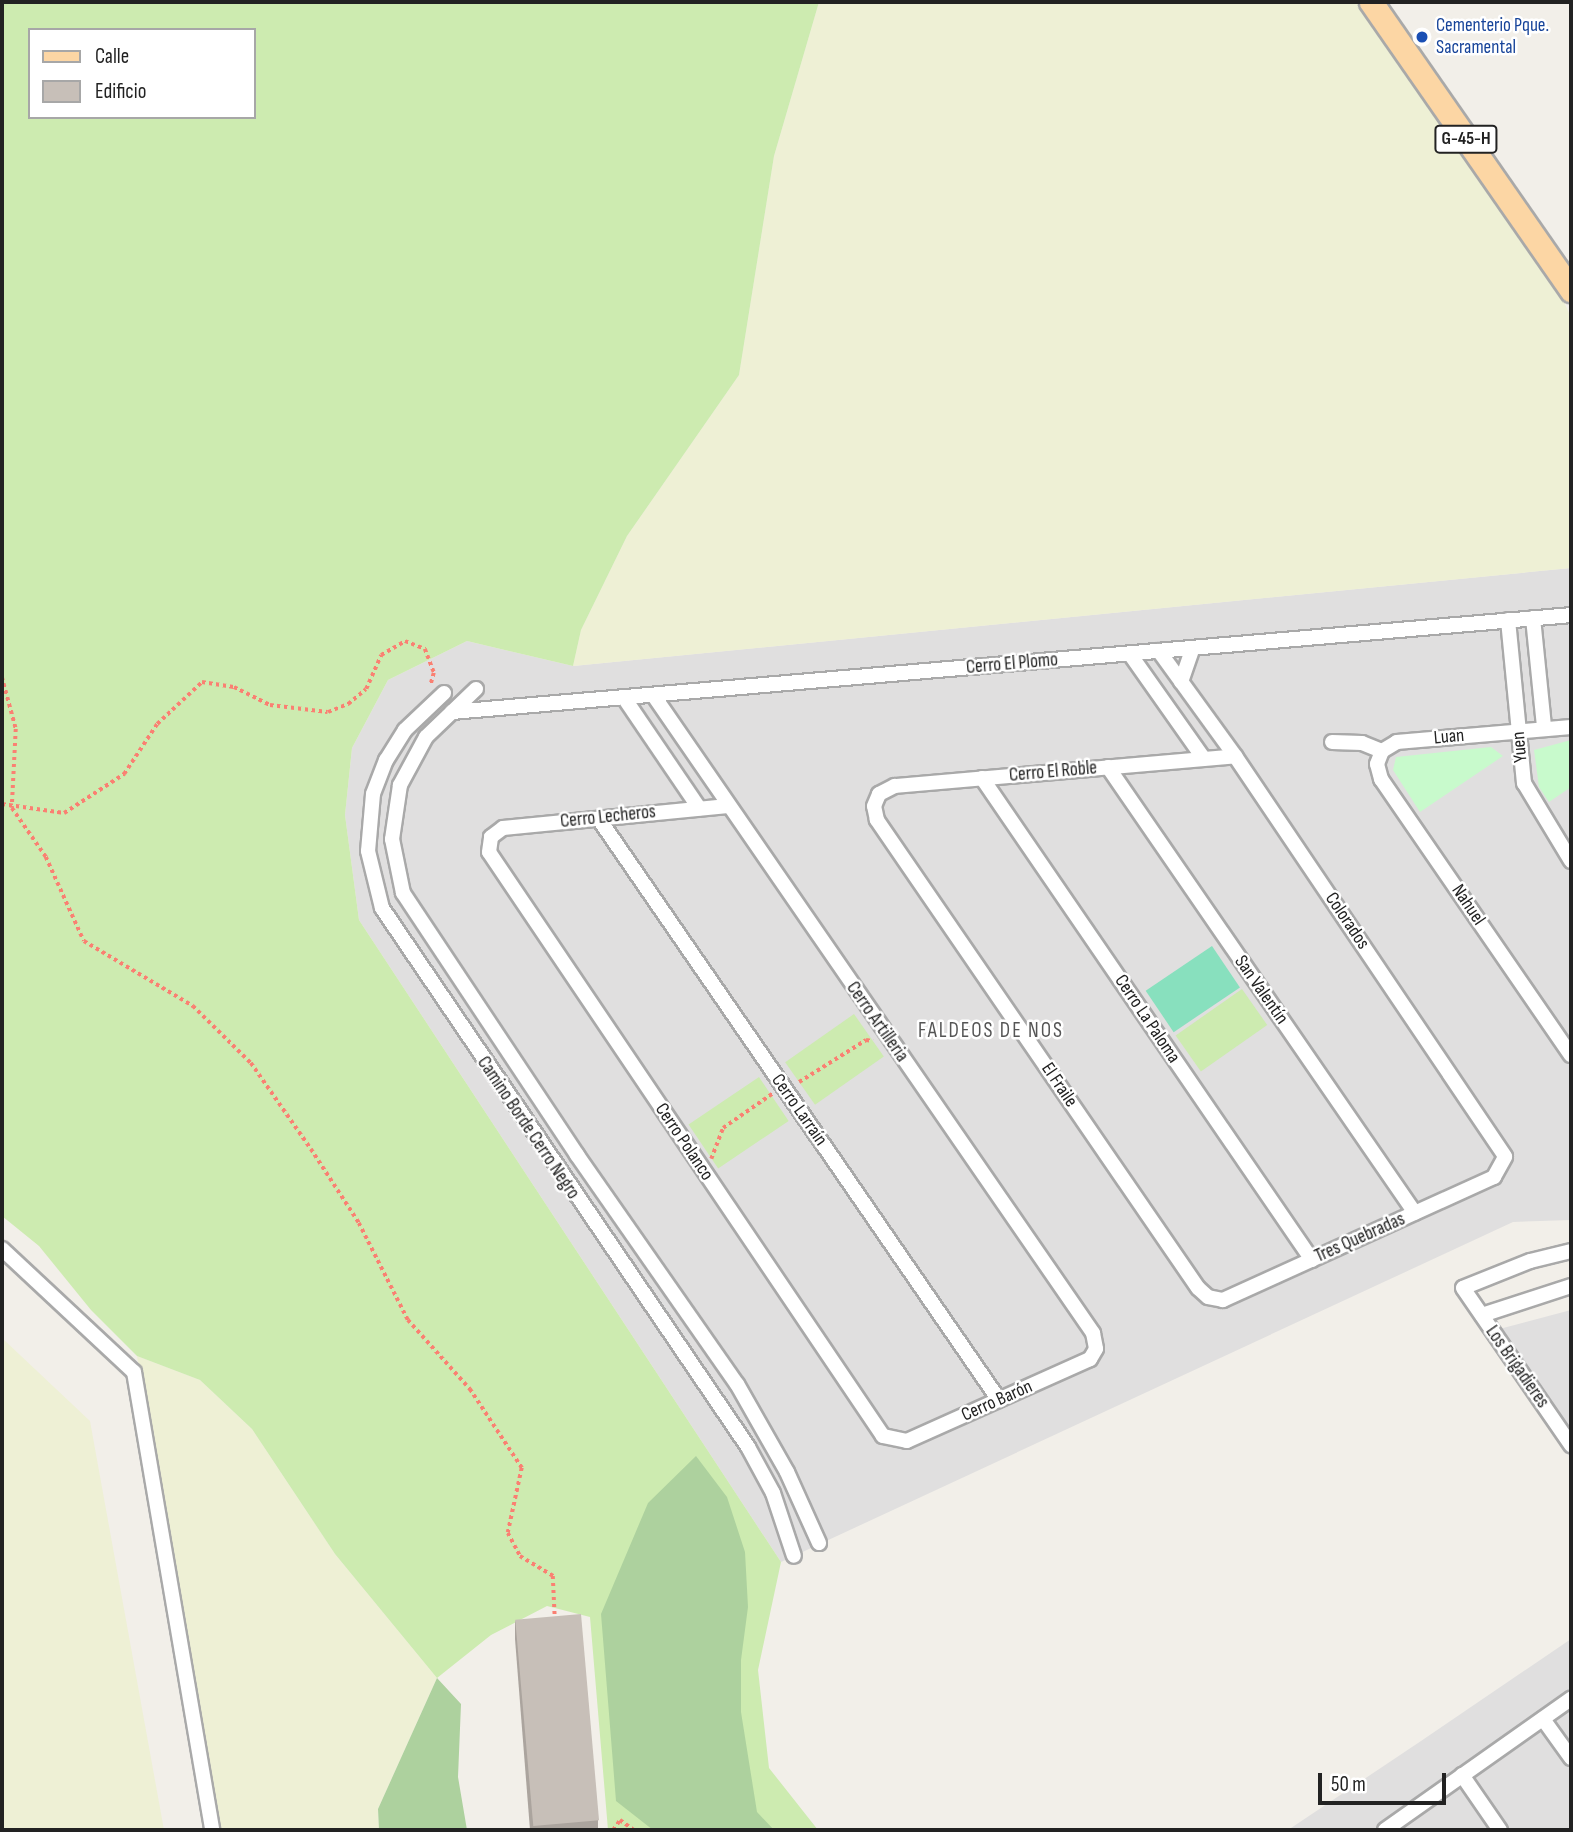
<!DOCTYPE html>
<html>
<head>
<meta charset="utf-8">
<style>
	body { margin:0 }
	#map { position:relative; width:1573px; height:1832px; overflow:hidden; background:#f2efe9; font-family:"Sofia Sans Condensed",sans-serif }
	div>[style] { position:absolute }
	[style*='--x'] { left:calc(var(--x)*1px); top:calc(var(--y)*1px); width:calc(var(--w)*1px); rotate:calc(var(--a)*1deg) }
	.residential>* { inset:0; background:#e0dfdf }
	.farmland>* { inset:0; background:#eef0d5 }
	.grass>* { inset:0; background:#cdebb0; transform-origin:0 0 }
	.forest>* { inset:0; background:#add19e }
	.park>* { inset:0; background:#c8facc }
	.pitch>* { inset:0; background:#88e0be; transform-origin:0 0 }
	.path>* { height:3.5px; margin-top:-1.75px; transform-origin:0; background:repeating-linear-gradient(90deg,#fa8072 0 3.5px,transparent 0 7px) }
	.roads { filter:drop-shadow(2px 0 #a9a9a9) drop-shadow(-2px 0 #a9a9a9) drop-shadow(0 2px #a9a9a9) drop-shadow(0 -2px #a9a9a9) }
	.street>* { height:14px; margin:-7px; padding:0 7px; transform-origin:7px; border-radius:7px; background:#fff }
	.primary>* { height:23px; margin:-11.5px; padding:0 11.5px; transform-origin:11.5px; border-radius:11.5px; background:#fcd6a4 }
	.wall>* { inset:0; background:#aba49e }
	.building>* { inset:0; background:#c7bfb8; transform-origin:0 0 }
	.dots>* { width:19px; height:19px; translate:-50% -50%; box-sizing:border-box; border:4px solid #fff; border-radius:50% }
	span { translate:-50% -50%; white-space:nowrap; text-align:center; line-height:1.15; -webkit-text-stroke:5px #fff; paint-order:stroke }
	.shield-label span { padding:2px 5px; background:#fff; border:2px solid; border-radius:5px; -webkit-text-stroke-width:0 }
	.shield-label { font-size:18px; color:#222; font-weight:700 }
	.transit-label { font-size:19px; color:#164399 }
	.left { translate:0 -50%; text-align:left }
	.street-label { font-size:19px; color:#222 }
	.neighbourhood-label { font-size:21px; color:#555; letter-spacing:2px }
	.frame { position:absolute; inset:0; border:4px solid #222; pointer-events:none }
	.legend { position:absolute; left:28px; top:28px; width:228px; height:91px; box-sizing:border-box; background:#fff; border:2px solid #a7a7a7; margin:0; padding:9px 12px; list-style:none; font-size:21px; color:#222 }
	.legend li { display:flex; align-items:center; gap:14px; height:35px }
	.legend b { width:35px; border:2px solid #a7a7a7 }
	.scale { position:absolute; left:1318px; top:1773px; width:128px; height:32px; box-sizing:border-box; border:4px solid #222; border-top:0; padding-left:9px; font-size:21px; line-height:24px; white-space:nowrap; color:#222; -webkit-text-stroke:5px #fff; paint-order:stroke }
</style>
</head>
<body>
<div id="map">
	<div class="residential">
		<i style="clip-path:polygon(1571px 568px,1571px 1220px,1513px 1222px,781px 1562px,359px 920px,345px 815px,352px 748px,388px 680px,467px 641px,573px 666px)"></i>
		<i style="clip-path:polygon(1571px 1310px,1571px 1458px,1484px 1333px)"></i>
		<i style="clip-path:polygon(1571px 1639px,1571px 1830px,1288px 1830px,1421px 1741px)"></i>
	</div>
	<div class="farmland">
		<i style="clip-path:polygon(819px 2px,1366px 2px,1543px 259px,1571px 317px,1571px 568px,573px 666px,581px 630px,627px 536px,739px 375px,774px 156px)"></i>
		<i style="clip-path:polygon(2px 1338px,90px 1421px,164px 1830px,2px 1830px)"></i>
		<i style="clip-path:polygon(137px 1356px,200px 1380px,252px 1429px,335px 1554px,437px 1678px,378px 1809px,379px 1830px,219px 1830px)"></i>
	</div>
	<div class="grass">
		<i style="clip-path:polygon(evenodd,2px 2px,819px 2px,774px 156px,739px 375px,627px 536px,581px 630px,573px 666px,467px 641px,388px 680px,352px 748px,345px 815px,359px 920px,781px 1562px,758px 1670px,769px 1768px,818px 1830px,608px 1830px,590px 1617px,547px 1606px,491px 1635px,437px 1678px,335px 1554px,252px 1429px,200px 1380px,137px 1356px,91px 1310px,39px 1246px,2px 1216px,2px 2px,30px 30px,254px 30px,254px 117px,30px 117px,30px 30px)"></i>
		<i style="left:1242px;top:989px;width:44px;height:81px;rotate:55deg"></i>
		<i style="left:854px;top:1014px;width:52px;height:84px;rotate:55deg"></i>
		<i style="left:759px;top:1077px;width:53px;height:85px;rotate:56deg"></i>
	</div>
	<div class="forest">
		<i style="clip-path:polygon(696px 1456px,727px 1497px,745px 1552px,748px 1607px,741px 1660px,741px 1712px,757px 1812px,774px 1830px,653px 1830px,616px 1801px,601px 1614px,648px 1503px)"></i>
		<i style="clip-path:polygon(437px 1678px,461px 1704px,458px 1777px,467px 1830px,379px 1830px,378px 1809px)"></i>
	</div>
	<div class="park">
		<i style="clip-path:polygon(1571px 740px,1571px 787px,1549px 802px,1539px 787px,1534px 750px)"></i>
		<i style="clip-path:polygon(1491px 747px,1503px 756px,1420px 812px,1393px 770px,1396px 757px)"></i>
	</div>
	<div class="pitch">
		<i style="left:1212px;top:946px;width:50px;height:80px;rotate:56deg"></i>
	</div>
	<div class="path">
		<i style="--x:2;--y:677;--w:54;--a:74.9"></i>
		<i style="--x:16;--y:729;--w:79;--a:92.9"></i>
		<i style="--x:12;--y:808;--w:60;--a:55.2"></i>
		<i style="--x:46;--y:857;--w:92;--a:65.7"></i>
		<i style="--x:84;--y:941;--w:127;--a:30.8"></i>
		<i style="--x:193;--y:1006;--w:81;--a:44.5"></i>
		<i style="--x:251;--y:1063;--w:105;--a:55.1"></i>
		<i style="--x:311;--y:1149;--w:88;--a:57"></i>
		<i style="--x:359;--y:1223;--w:109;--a:63.2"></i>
		<i style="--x:408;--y:1320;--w:93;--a:48.1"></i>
		<i style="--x:470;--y:1389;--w:95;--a:56.6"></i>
		<i style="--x:522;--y:1468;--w:66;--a:102.2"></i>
		<i style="--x:508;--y:1533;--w:26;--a:62"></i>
		<i style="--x:520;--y:1556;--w:39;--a:31"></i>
		<i style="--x:553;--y:1576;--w:43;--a:87.3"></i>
		<i style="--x:2;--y:804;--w:63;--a:8.3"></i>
		<i style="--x:64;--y:813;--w:72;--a:-33"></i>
		<i style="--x:124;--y:774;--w:60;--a:-56.6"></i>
		<i style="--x:157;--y:724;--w:62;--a:-43"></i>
		<i style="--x:202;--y:682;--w:32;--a:9"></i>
		<i style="--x:234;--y:687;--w:40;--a:26.6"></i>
		<i style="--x:270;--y:705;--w:58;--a:6.9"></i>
		<i style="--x:328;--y:712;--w:22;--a:-22"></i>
		<i style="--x:348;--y:704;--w:23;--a:-40"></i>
		<i style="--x:366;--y:689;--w:37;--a:-66"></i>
		<i style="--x:381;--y:655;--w:28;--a:-30"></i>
		<i style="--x:405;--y:641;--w:22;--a:22"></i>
		<i style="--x:425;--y:649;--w:26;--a:69"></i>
		<i style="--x:434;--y:673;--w:11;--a:105"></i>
		<i style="--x:799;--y:1082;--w:79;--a:-32.1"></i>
		<i style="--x:866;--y:1040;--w:7;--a:8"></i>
		<i style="--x:711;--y:1159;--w:33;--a:-69"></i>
		<i style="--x:723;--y:1128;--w:60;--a:-34.8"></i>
		<i style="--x:613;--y:1830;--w:12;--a:-55"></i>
		<i style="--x:620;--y:1820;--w:17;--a:36"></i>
	</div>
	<div class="roads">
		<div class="street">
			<i style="--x:1533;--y:618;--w:110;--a:84.2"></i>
			<i style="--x:1508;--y:620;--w:164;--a:84.4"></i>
			<i style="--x:1524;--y:783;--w:91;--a:58.9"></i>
			<i style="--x:1159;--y:651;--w:130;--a:54.1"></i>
			<i style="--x:1235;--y:756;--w:483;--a:56"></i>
			<i style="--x:1505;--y:1157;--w:23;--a:119"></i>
			<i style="--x:1494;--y:1177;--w:298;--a:155.6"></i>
			<i style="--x:1223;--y:1300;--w:15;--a:-169"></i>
			<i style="--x:1208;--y:1297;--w:13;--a:-138"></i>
			<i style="--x:1198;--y:1288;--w:568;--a:-124.45"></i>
			<i style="--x:877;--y:820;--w:14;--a:-102"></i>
			<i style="--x:874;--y:806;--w:13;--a:-67"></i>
			<i style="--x:879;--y:794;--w:18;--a:-27"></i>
			<i style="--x:895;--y:786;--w:341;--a:-5"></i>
			<i style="--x:1130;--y:654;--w:128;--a:54.8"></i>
			<i style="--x:1181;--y:682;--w:36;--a:-71"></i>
			<i style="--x:476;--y:689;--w:69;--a:136.2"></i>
			<i style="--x:426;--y:737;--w:55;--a:118.4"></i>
			<i style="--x:400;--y:785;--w:55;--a:98.4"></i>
			<i style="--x:392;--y:839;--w:55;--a:78.5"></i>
			<i style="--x:403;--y:893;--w:315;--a:56.4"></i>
			<i style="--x:577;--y:1155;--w:279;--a:55.1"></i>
			<i style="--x:737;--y:1384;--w:101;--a:60.4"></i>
			<i style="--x:787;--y:1472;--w:78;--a:65.7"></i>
			<i style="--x:444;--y:693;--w:54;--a:136.5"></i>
			<i style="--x:405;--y:730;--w:36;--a:122"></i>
			<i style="--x:386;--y:760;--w:36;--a:111"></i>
			<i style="--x:373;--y:794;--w:57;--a:95"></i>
			<i style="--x:368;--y:851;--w:59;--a:76.2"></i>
			<i style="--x:382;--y:908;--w:652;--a:55.82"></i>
			<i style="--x:748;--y:1447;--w:52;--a:61.5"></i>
			<i style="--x:773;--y:1493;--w:66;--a:71.6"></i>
			<i style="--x:654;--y:696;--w:774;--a:55.43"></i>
			<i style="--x:1093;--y:1333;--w:16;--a:79"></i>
			<i style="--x:1096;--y:1349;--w:12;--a:121"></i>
			<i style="--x:1090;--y:1359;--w:201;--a:155.9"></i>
			<i style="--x:907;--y:1441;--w:25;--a:-168"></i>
			<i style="--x:883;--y:1436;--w:704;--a:-124.01"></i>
			<i style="--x:489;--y:852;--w:15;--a:-82"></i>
			<i style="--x:491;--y:837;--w:15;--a:-37"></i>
			<i style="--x:503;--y:828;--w:226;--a:-5.6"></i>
			<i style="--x:625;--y:699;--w:132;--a:55.8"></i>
			<i style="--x:452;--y:712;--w:1123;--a:-4.95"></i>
			<i style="--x:1571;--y:727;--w:175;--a:175.1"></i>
			<i style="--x:1397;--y:742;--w:17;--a:149"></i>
			<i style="--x:1382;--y:751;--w:14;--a:111"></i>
			<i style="--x:1377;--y:764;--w:16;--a:75"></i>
			<i style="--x:1381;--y:779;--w:335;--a:55.5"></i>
			<i style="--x:1332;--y:742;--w:30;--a:2"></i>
			<i style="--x:1362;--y:743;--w:22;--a:22"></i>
			<i style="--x:1108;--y:767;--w:541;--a:55.46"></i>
			<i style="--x:982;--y:778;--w:584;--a:55.6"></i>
			<i style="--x:599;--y:819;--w:705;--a:55.45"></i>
			<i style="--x:2;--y:1249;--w:180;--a:43"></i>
			<i style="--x:134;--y:1372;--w:465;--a:80.3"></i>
			<i style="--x:1571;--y:1251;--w:42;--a:166.3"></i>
			<i style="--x:1530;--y:1261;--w:72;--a:158.1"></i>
			<i style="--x:1463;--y:1288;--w:191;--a:55.5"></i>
			<i style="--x:1482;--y:1315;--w:94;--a:-18"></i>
			<i style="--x:1543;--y:1719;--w:48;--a:54.3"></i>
			<i style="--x:1462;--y:1775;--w:67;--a:55.4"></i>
			<i style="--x:1385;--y:1830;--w:228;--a:-35.2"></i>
		</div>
		<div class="primary">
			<i style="--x:1371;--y:2;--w:351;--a:55.2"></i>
		</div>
	</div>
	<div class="wall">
		<i style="clip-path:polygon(515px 1620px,598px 1820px,598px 1830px,530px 1830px,515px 1639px)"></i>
	</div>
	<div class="building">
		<i style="left:581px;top:1614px;width:207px;height:66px;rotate:85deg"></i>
	</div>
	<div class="dots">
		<i style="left:1422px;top:37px;background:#1a4fb4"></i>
	</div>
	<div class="shield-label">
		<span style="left:1466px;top:139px">G-45-H</span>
	</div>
	<div class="transit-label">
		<span class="left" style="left:1436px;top:37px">Cementerio Pque.<br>Sacramental</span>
	</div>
	<div class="street-label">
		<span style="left:1012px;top:664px;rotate:-5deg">Cerro El Plomo</span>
		<span style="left:1449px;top:737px;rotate:-5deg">Luan</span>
		<span style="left:1520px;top:747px;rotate:-95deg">Yuen</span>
		<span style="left:1053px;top:772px;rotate:-5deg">Cerro El Roble</span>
		<span style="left:608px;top:817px;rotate:-6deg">Cerro Lecheros</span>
		<span style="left:1468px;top:905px;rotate:56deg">Nahuel</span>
		<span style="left:1347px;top:921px;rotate:56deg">Colorados</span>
		<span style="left:1261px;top:990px;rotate:55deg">San Valentín</span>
		<span style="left:1147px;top:1019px;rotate:56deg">Cerro La Paloma</span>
		<span style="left:877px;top:1022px;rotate:55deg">Cerro Artilleria</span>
		<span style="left:1059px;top:1085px;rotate:56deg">El Fraile</span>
		<span style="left:799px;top:1110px;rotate:55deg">Cerro Larraín</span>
		<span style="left:528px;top:1128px;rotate:56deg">Camino Borde Cerro Negro</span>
		<span style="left:684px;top:1142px;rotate:56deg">Cerro Polanco</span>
		<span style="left:1360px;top:1238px;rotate:-24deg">Tres Quebradas</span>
		<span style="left:1517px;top:1367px;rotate:55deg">Los Brigadieres</span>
		<span style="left:997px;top:1401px;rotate:-24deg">Cerro Barón</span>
	</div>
	<div class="neighbourhood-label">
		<span style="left:991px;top:1031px">FALDEOS DE NOS</span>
	</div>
	<div class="frame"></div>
	<ul class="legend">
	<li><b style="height:9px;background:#fcd6a4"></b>Calle</li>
	<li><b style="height:19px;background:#c7bfb8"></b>Edificio</li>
	</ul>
	<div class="scale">50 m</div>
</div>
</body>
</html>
